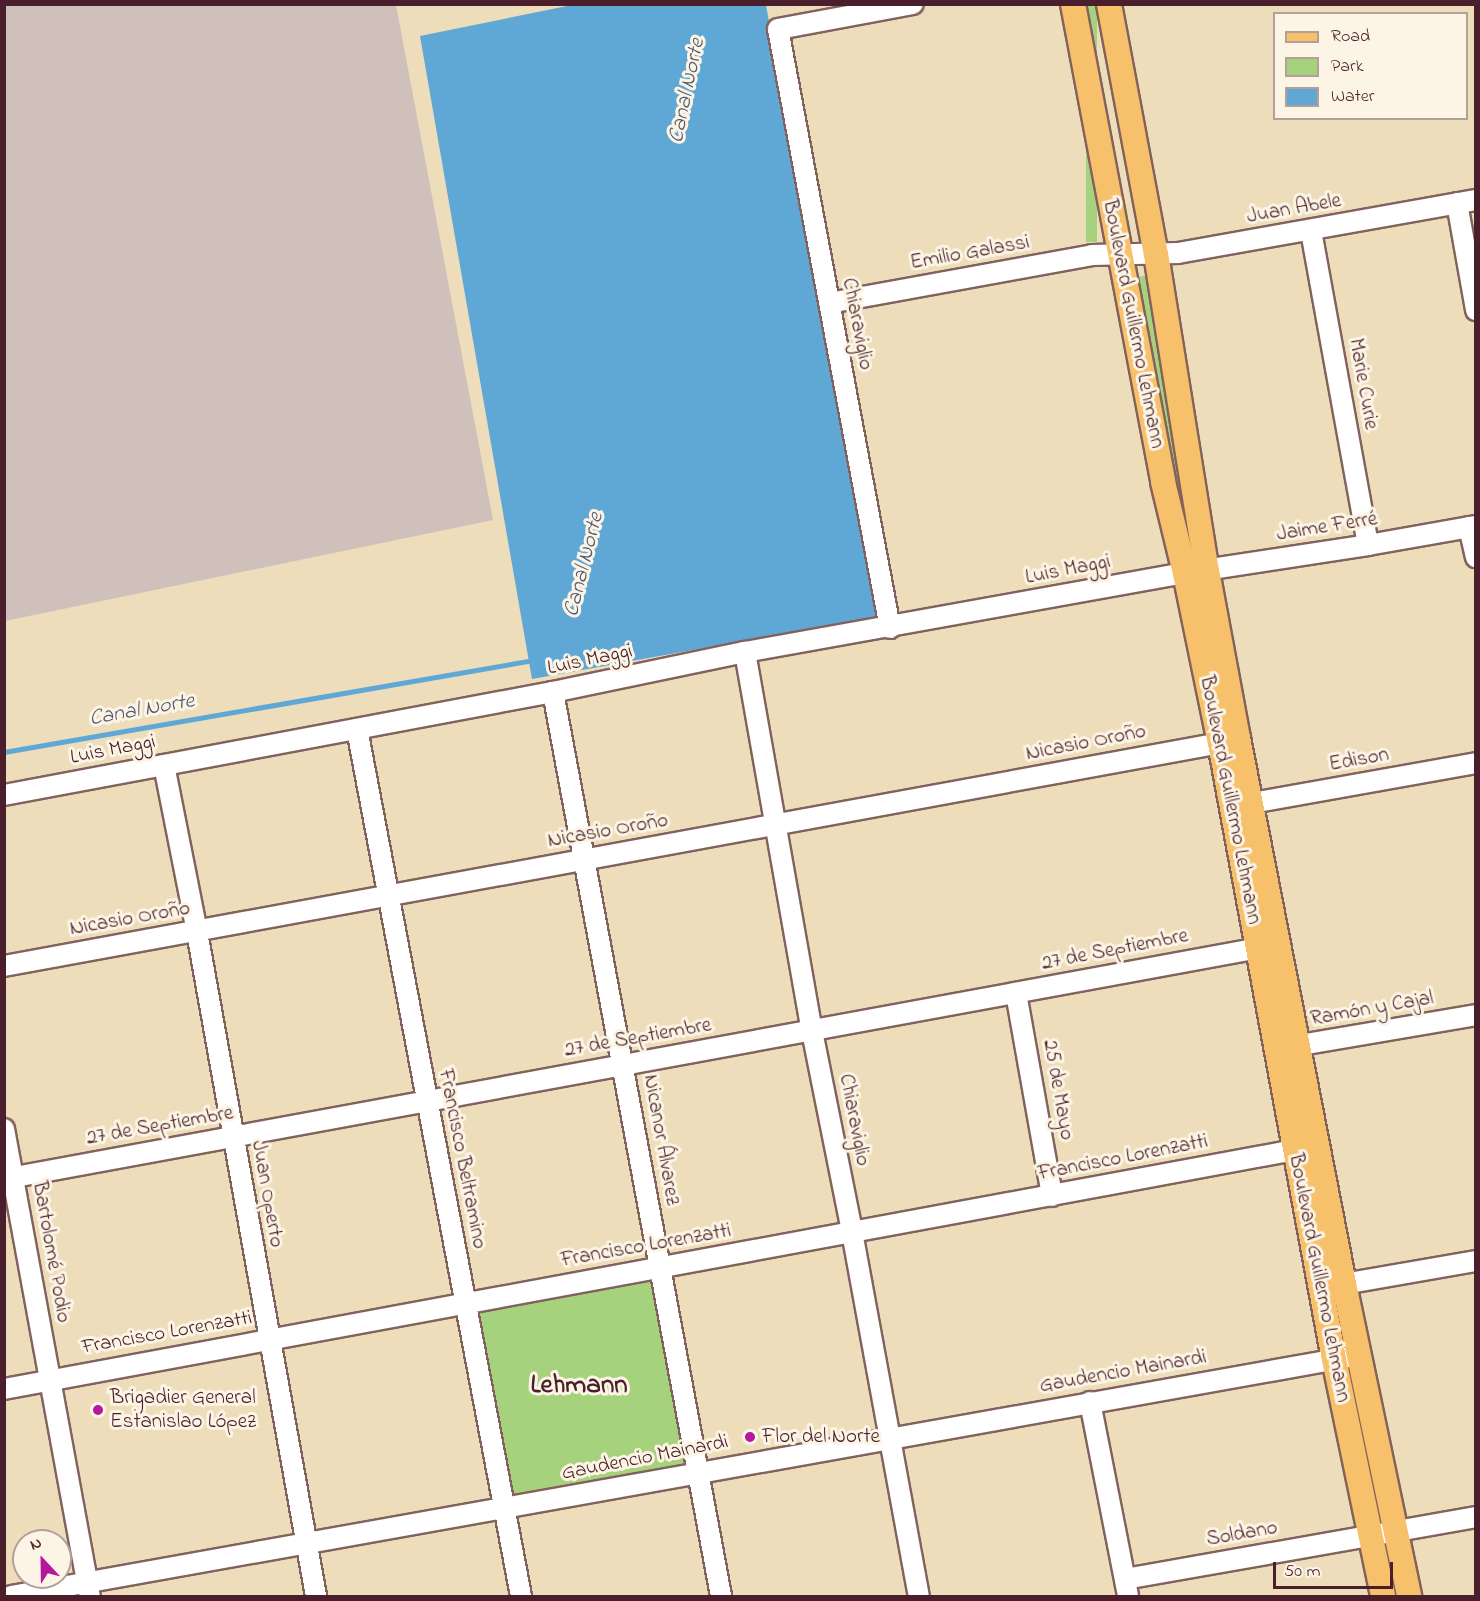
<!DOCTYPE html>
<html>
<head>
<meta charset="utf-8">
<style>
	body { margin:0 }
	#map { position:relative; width:1480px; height:1601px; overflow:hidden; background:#edddba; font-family:"Indie Flower",sans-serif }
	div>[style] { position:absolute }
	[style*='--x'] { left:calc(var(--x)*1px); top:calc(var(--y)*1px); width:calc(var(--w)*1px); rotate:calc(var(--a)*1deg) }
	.industrial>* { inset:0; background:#d0c0bc }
	.green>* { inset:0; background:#a6d27e; transform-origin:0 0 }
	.water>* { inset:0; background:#5fa8d6 }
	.stream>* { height:4.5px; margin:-2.25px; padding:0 2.25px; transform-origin:2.25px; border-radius:2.25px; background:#5fa8d6 }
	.roads { filter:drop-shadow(2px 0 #83625d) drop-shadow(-2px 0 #83625d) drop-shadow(0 2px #83625d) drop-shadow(0 -2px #83625d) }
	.minor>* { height:20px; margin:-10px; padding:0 10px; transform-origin:10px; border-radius:10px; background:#fff }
	.major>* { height:24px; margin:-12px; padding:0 12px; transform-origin:12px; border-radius:12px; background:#f7c06b }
	.dots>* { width:16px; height:16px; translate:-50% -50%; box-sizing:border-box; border:3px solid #fcf5e5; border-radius:50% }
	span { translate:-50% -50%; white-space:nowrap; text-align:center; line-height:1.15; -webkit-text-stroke:6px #fcf5e5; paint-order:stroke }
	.street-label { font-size:21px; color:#4a1f2b }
	.poi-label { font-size:21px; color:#4a1f2b }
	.left { translate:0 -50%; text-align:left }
	.water-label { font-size:22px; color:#52566f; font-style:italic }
	.district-label { font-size:27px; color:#4a1f2b; font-weight:700 }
	.frame { position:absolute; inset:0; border:6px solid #4a1f2b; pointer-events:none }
	.legend { position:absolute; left:1273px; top:12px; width:195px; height:108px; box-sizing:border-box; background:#fcf5e5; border:2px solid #b59f9b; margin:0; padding:8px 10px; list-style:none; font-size:18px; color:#4a1f2b }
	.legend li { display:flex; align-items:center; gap:12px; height:30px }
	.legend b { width:30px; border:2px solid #b59f9b }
	.north { position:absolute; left:12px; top:1529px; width:60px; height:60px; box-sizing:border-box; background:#fcf5e5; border:2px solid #b59f9b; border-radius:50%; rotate:338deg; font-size:16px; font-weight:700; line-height:24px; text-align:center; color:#4a1f2b }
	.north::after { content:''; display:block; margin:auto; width:21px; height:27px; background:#b5179e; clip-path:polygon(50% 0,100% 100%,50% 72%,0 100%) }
	.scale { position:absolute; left:1273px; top:1562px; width:120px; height:27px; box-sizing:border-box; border:3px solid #4a1f2b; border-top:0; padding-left:8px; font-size:18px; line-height:21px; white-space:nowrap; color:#4a1f2b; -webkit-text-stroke:4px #fcf5e5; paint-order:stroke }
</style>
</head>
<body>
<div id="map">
	<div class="industrial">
		<i style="clip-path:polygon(5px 4px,396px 5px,493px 520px,5px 621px)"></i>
	</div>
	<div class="green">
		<i style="left:1086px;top:5px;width:11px;height:237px"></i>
		<i style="left:1148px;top:275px;width:273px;height:11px;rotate:80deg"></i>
		<i style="left:652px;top:1275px;width:192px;height:182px;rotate:79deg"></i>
	</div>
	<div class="water">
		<i style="clip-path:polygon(572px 5px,766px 5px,877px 617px,532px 679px,420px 36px)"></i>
	</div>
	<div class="stream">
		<i style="--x:4;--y:752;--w:538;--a:-9.85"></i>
	</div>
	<div class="roads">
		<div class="minor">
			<i style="--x:1457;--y:203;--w:109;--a:79.9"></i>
			<i style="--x:1311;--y:231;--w:319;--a:79.7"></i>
			<i style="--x:829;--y:303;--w:267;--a:-10.3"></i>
			<i style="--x:1092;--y:255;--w:86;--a:-1.3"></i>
			<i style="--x:1178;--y:253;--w:303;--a:-10.1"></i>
			<i style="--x:1469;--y:527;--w:31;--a:77"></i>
			<i style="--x:890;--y:628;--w:609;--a:-100.59"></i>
			<i style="--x:778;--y:29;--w:137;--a:-10.5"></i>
			<i style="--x:745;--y:652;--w:385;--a:80"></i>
			<i style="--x:812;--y:1031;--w:205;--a:78.7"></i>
			<i style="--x:852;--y:1232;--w:370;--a:79.6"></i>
			<i style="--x:553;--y:692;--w:919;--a:79.47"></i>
			<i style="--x:357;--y:729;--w:882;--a:79.29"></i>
			<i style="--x:164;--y:765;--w:170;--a:78.8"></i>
			<i style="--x:197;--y:932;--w:675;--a:79.84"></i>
			<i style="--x:4;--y:795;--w:559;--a:-10.63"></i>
			<i style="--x:553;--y:692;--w:196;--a:-11.8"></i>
			<i style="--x:745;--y:652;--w:447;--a:-10.2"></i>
			<i style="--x:1185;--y:573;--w:185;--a:-8.7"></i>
			<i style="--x:1368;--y:545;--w:110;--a:-10"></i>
			<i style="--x:1252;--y:803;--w:228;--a:-10.1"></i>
			<i style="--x:4;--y:966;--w:1236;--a:-10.39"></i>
			<i style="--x:1016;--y:993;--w:206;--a:79.9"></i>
			<i style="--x:1283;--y:1048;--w:196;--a:-9.7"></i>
			<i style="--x:4;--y:1129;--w:475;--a:79.6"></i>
			<i style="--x:4;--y:1179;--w:1287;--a:-10.43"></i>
			<i style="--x:1344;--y:1284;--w:134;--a:-9.9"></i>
			<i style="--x:4;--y:1389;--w:1313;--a:-10.49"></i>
			<i style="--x:1090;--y:1402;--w:198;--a:78.9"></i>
			<i style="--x:1125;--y:1579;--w:356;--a:-10"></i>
			<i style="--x:11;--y:1596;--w:1359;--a:-10.13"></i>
		</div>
		<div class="major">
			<i style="--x:1073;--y:4;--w:486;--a:79.3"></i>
			<i style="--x:1163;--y:482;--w:94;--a:76.4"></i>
			<i style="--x:1185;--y:573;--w:174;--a:78.4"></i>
			<i style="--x:1220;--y:743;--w:626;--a:79.52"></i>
			<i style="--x:1334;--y:1359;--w:242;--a:78.3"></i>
			<i style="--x:1109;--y:4;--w:254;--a:79.4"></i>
			<i style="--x:1156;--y:254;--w:321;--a:80.9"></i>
			<i style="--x:1207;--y:571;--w:170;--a:79.5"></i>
			<i style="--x:1238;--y:738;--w:556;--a:79.01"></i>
			<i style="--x:1344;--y:1284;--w:319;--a:78.2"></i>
		</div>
	</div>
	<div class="dots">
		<i style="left:98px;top:1410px;background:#b5179e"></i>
		<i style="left:750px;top:1437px;background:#b5179e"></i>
	</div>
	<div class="street-label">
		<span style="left:1294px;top:209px;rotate:-10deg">Juan Abele</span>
		<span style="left:970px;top:253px;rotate:-10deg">Emilio Galassi</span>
		<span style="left:857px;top:324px;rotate:79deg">Chiaraviglio</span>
		<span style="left:1133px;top:324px;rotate:79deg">Boulevard Guillermo Lehmann</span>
		<span style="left:1363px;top:384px;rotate:80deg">Marie Curie</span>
		<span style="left:1327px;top:527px;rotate:-9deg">Jaime Ferré</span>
		<span style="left:1068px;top:570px;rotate:-11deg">Luis Maggi</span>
		<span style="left:590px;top:660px;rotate:-12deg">Luis Maggi</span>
		<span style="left:1086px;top:743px;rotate:-11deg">Nicasio Oroño</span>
		<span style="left:113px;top:750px;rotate:-11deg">Luis Maggi</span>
		<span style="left:1359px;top:760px;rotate:-10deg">Edison</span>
		<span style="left:1230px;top:800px;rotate:79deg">Boulevard Guillermo Lehmann</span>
		<span style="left:608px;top:831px;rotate:-10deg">Nicasio Oroño</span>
		<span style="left:130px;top:919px;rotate:-10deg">Nicasio Oroño</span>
		<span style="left:1115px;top:950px;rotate:-11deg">27 de Septiembre</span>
		<span style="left:1372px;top:1009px;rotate:-10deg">Ramón y Cajal</span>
		<span style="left:638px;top:1038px;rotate:-10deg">27 de Septiembre</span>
		<span style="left:1058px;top:1090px;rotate:80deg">25 de Mayo</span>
		<span style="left:854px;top:1120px;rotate:79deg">Chiaraviglio</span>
		<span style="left:160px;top:1126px;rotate:-10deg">27 de Septiembre</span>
		<span style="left:661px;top:1140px;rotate:80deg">Nicanor Álvarez</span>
		<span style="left:1123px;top:1158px;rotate:-11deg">Francisco Lorenzatti</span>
		<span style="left:462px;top:1159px;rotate:79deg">Francisco Beltramino</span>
		<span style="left:267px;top:1194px;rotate:80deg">Juan Operto</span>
		<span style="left:646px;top:1246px;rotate:-10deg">Francisco Lorenzatti</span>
		<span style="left:51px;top:1252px;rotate:80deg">Bartolomé Podio</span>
		<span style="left:1319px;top:1278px;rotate:79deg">Boulevard Guillermo Lehmann</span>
		<span style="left:167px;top:1333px;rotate:-10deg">Francisco Lorenzatti</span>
		<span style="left:1123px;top:1372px;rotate:-10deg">Gaudencio Mainardi</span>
		<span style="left:645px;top:1458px;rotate:-11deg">Gaudencio Mainardi</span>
		<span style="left:1242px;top:1534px;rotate:-10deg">Soldano</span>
	</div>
	<div class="poi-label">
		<span class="left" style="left:110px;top:1410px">Brigadier General<br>Estanislao López</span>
		<span class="left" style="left:762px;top:1437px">Flor del Norte</span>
	</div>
	<div class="water-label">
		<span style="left:688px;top:91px;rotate:-78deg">Canal Norte</span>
		<span style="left:585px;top:565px;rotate:-76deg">Canal Norte</span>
		<span style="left:142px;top:711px;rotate:-10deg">Canal Norte</span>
	</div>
	<div class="district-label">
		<span style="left:579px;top:1386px">Lehmann</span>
	</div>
	<div class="frame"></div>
	<ul class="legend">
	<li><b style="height:8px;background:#f7c06b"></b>Road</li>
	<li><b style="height:16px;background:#a6d27e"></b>Park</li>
	<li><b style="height:16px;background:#5fa8d6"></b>Water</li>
	</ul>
	<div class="north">N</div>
	<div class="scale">50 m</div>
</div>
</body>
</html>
